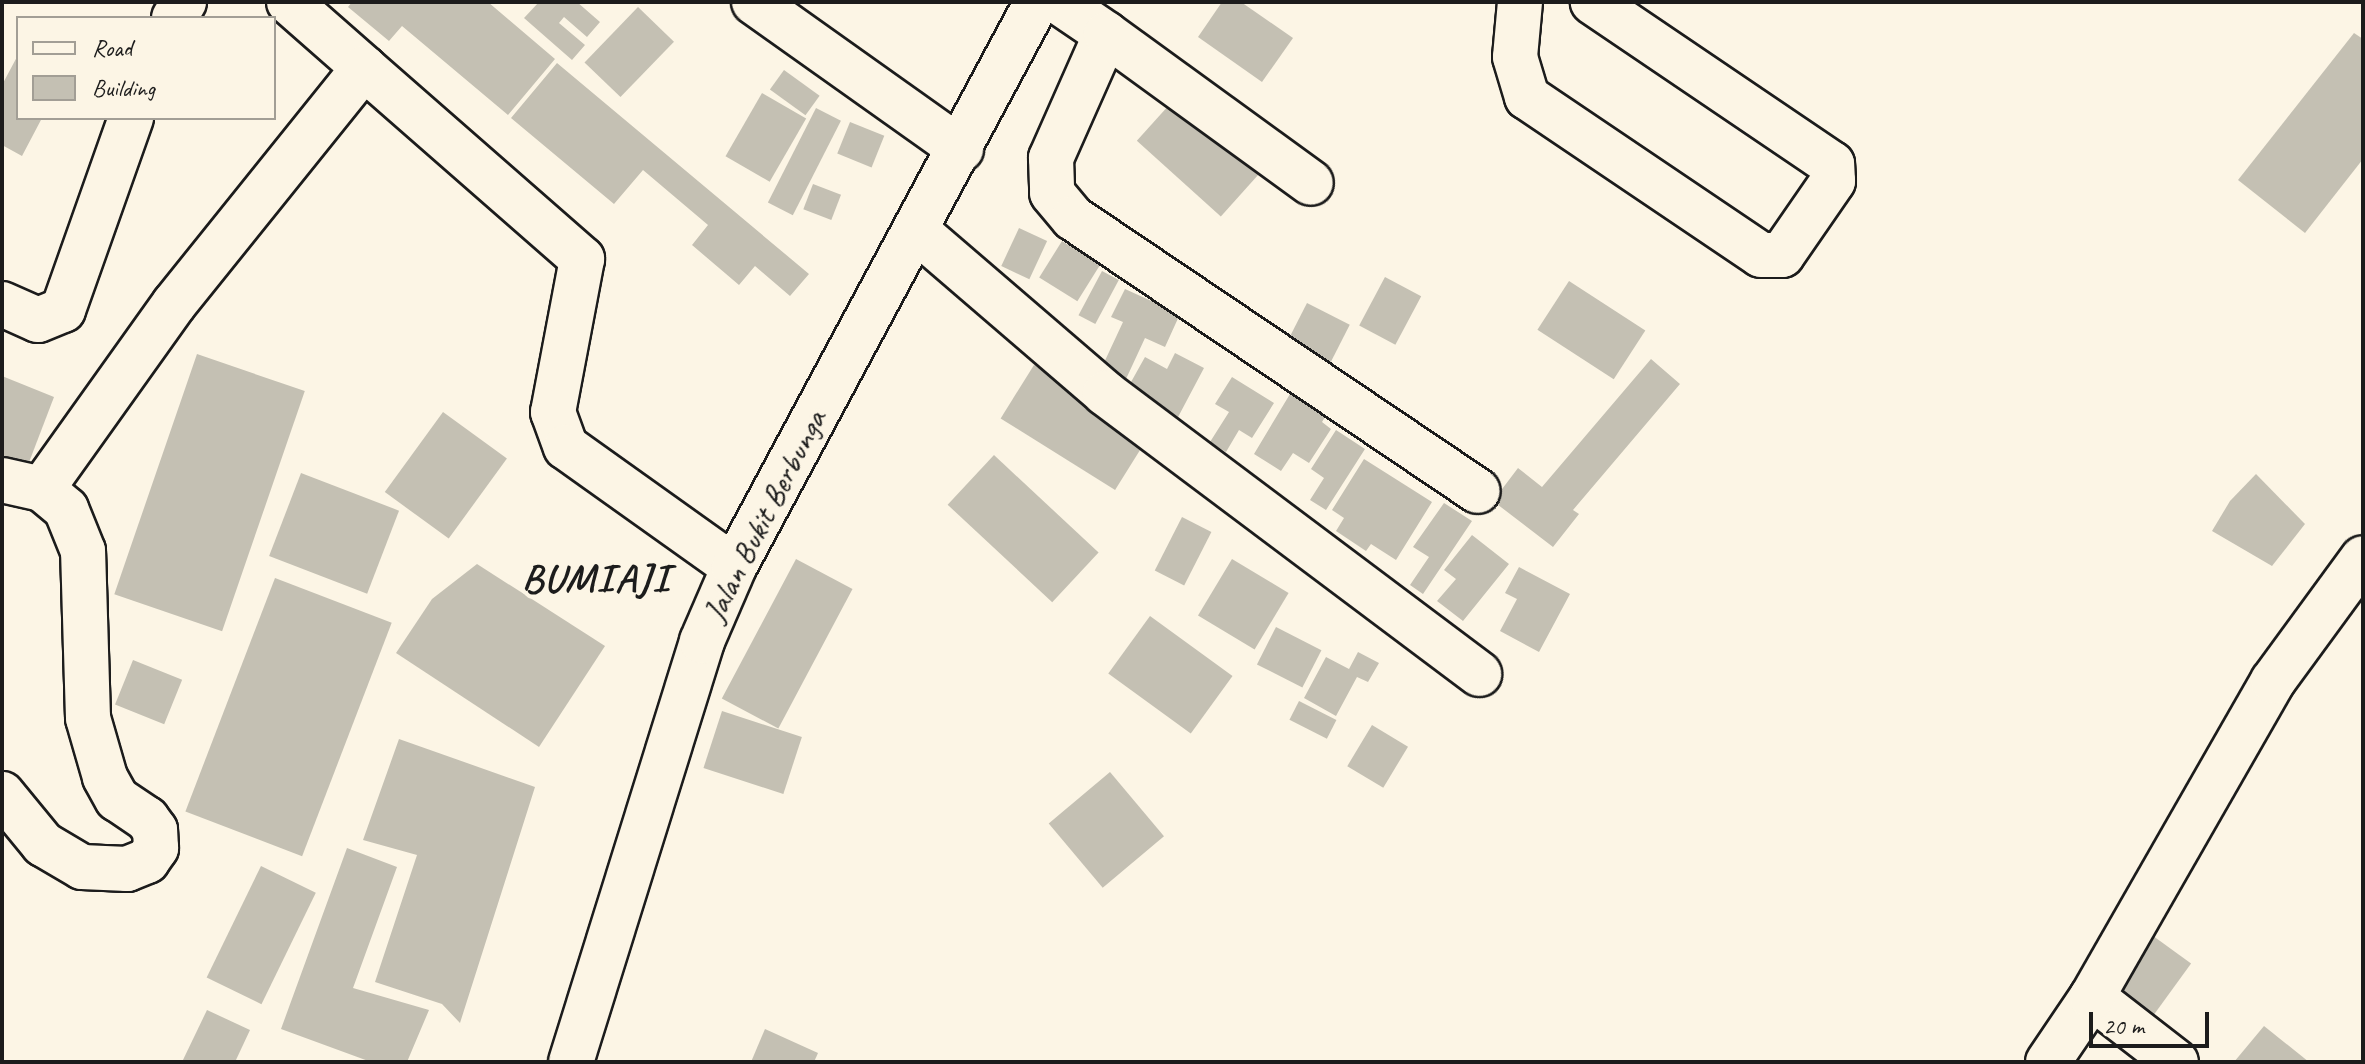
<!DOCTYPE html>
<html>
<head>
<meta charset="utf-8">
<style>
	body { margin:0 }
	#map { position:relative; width:2365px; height:1064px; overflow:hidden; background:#fcf5e5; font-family:Caveat,sans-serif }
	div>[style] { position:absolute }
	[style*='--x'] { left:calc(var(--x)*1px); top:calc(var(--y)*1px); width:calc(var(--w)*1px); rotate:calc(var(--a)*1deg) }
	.building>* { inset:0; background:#c4c0b3; transform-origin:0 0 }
	.roads { filter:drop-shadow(2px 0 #1c1c1c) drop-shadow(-2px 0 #1c1c1c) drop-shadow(0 2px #1c1c1c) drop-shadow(0 -2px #1c1c1c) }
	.minor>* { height:44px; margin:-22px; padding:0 22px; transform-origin:22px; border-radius:22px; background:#fcf5e5 }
	.major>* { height:44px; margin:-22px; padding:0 22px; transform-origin:22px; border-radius:22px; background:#fcf5e5 }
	span { translate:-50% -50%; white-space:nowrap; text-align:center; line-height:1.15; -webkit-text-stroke:8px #fcf5e5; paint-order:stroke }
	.street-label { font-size:32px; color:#1c1c1c }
	.district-label { font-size:40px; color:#1c1c1c; font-weight:700; letter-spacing:2px }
	.frame { position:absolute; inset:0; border:4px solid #1c1c1c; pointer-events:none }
	.legend { position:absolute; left:16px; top:16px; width:260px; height:104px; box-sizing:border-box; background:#fcf5e5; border:2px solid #a29e95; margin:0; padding:10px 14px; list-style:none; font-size:24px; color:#1c1c1c }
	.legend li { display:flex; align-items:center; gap:16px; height:40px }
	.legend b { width:40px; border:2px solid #a29e95 }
	.scale { position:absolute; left:2089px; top:1012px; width:120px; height:36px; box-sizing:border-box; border:4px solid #1c1c1c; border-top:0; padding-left:10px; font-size:24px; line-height:28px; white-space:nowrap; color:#1c1c1c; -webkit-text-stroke:6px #fcf5e5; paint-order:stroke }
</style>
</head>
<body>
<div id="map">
	<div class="building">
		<i style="clip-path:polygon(352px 2px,488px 2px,555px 59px,508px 115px,402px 26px,389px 41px,348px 7px)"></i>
		<i style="clip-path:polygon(539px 2px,577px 2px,600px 22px,587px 37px,564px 17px,559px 23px,585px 45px,572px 60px,524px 18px)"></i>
		<i style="clip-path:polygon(1222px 2px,1241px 2px,1293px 38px,1262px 82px,1198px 37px)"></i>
		<i style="left:638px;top:7px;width:50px;height:77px;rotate:44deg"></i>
		<i style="clip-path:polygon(2354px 33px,2363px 39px,2363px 159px,2305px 233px,2238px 180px)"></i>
		<i style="clip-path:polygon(18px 55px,18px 118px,42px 118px,22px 156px,2px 145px,2px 85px)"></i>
		<i style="clip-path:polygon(557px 63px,809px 274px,790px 296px,755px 266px,739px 285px,692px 245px,708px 225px,643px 170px,614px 204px,511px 118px)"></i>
		<i style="left:784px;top:70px;width:44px;height:24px;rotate:36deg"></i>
		<i style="left:762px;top:93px;width:51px;height:73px;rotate:30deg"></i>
		<i style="left:1179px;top:94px;width:113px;height:63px;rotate:42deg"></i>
		<i style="left:816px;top:108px;width:28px;height:106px;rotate:27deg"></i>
		<i style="left:850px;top:122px;width:37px;height:34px;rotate:22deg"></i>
		<i style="left:813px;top:184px;width:30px;height:27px;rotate:21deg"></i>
		<i style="left:1019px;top:228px;width:31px;height:42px;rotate:25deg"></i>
		<i style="left:1062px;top:241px;width:45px;height:43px;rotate:32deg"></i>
		<i style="left:1102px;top:271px;width:19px;height:50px;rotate:28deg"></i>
		<i style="left:1385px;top:277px;width:41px;height:55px;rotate:28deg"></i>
		<i style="left:1569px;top:281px;width:91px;height:58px;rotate:33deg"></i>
		<i style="clip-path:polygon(1125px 289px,1180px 314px,1165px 347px,1145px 338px,1126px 379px,1102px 367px,1123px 322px,1111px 317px)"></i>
		<i style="left:1307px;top:303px;width:48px;height:55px;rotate:27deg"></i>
		<i style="clip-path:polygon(1175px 353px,1204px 368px,1177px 419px,1126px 391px,1145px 357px,1167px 369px)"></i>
		<i style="left:197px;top:354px;width:114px;height:254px;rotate:19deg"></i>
		<i style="clip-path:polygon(1651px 359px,1680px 384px,1573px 510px,1579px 514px,1553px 547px,1493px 501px,1518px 468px,1542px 487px)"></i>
		<i style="left:1034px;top:365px;width:135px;height:63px;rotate:32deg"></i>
		<i style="clip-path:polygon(2px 376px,54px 397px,23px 478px,2px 470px)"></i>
		<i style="clip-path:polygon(1232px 377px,1274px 403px,1252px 438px,1239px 430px,1226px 452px,1210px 442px,1229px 412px,1215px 404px)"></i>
		<i style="clip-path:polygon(1290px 394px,1325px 417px,1322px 422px,1331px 429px,1309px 463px,1293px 453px,1281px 471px,1254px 454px)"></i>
		<i style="left:443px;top:412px;width:79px;height:99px;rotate:36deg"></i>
		<i style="clip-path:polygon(1336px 430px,1365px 449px,1326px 510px,1310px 500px,1324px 478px,1311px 469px)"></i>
		<i style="left:994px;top:455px;width:143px;height:68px;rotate:43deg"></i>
		<i style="clip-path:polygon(1364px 459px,1432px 502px,1396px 560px,1371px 544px,1366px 551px,1336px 531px,1344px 518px,1332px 510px)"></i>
		<i style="left:301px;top:473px;width:105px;height:89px;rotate:21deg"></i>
		<i style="clip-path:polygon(2256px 474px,2305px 524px,2272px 566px,2212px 531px,2230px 501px)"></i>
		<i style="clip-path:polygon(1444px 503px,1472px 521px,1423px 594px,1410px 585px,1429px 557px,1413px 547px)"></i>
		<i style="left:1182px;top:517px;width:33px;height:60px;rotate:27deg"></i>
		<i style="clip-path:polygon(1472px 535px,1509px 564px,1463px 621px,1437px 601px,1456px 579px,1444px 570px)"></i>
		<i style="left:796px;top:559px;width:64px;height:158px;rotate:28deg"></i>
		<i style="left:1232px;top:559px;width:66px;height:66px;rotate:31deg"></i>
		<i style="clip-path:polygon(477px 564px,605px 646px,539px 747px,396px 653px,432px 599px)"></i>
		<i style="clip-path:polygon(1519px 567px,1570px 594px,1539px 652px,1500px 631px,1517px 599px,1505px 593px)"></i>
		<i style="left:275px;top:578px;width:125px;height:250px;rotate:21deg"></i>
		<i style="left:1150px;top:616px;width:102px;height:71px;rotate:36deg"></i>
		<i style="left:1276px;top:627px;width:51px;height:42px;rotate:27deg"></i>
		<i style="clip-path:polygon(1358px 652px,1379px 663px,1368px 682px,1357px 677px,1336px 716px,1304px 698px,1326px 657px,1349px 669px)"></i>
		<i style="left:133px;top:660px;width:53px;height:48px;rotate:22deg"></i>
		<i style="left:1299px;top:701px;width:42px;height:21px;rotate:27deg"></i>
		<i style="left:722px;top:711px;width:84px;height:60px;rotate:18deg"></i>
		<i style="left:1372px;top:725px;width:42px;height:48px;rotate:31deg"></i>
		<i style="clip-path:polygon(399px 739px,535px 787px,460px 1023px,442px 1004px,375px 982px,417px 855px,363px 840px)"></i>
		<i style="left:1110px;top:772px;width:84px;height:80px;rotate:50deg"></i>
		<i style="clip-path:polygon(347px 848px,397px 867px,353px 988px,429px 1010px,407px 1062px,371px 1062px,281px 1029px)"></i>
		<i style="left:261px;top:866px;width:61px;height:124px;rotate:26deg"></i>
		<i style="left:2149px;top:933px;width:52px;height:67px;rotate:36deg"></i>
		<i style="clip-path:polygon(207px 1010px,250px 1030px,235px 1062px,182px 1062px)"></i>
		<i style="clip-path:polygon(2264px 1026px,2309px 1062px,2234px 1062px)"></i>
		<i style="clip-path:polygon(765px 1029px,818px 1053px,814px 1062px,751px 1062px)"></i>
	</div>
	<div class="roads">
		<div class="minor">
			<i style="--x:289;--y:2;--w:100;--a:41.3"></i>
			<i style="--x:754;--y:2;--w:254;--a:35.4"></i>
			<i style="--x:1059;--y:2;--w:57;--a:34.2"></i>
			<i style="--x:1106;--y:34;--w:136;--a:113.9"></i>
			<i style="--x:1051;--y:158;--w:35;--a:88"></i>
			<i style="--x:1052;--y:193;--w:33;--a:50"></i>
			<i style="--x:1073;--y:218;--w:488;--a:34"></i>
			<i style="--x:1520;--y:2;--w:55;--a:95.2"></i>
			<i style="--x:1515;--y:57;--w:42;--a:73.3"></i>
			<i style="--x:1527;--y:97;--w:282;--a:34"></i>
			<i style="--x:1761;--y:255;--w:21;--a:0"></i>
			<i style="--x:1782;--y:255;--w:90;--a:-55.4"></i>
			<i style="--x:1833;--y:181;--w:17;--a:-93"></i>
			<i style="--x:1832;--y:164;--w:289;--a:-145.9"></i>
			<i style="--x:174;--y:18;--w:19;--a:-58"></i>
			<i style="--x:1106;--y:34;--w:253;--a:36"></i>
			<i style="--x:918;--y:232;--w:247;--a:40.7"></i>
			<i style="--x:1105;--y:393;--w:468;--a:36.9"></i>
			<i style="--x:2;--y:304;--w:39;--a:24"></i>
			<i style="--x:38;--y:320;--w:27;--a:-22"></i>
			<i style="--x:63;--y:310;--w:204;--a:-70.5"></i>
			<i style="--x:2;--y:480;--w:41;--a:12.7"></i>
			<i style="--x:42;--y:489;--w:227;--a:-54.5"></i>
			<i style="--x:174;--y:304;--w:303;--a:-51.2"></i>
			<i style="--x:364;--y:68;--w:290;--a:41.2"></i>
			<i style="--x:582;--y:259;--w:156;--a:100.7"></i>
			<i style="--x:553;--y:412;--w:37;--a:70"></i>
			<i style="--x:566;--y:447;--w:206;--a:35.5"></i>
			<i style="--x:2;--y:794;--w:65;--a:50.6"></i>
			<i style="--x:43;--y:844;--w:45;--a:30.5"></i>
			<i style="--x:82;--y:867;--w:45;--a:2.5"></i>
			<i style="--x:127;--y:869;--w:22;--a:-22"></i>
			<i style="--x:147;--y:861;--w:16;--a:-55"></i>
			<i style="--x:156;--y:848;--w:18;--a:-93"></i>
			<i style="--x:155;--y:830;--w:14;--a:-126"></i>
			<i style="--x:147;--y:819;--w:36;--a:-146"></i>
			<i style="--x:117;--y:799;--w:25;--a:-119"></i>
			<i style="--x:105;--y:777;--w:61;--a:-106.1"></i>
			<i style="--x:88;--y:718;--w:167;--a:-91.7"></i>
			<i style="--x:83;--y:551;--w:45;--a:-112"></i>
			<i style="--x:66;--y:509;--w:31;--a:-140"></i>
			<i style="--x:2092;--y:997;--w:106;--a:37.7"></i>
			<i style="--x:2048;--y:1062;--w:78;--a:-55.9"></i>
			<i style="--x:2092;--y:997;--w:364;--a:-60.2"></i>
			<i style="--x:2273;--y:681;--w:152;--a:-53.8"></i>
		</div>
		<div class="major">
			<i style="--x:571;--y:1062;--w:441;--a:-72.7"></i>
			<i style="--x:702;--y:641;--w:81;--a:-66.6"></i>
			<i style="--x:734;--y:567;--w:641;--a:-61.8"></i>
		</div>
	</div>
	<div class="street-label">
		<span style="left:765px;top:516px;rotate:-63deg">Jalan Bukit Berbunga</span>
	</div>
	<div class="district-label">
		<span style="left:596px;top:578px">BUMIAJI</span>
	</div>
	<div class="frame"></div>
	<ul class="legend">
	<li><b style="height:10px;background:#fcf5e5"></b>Road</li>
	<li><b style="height:22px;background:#c4c0b3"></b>Building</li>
	</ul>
	<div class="scale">20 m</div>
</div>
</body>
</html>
